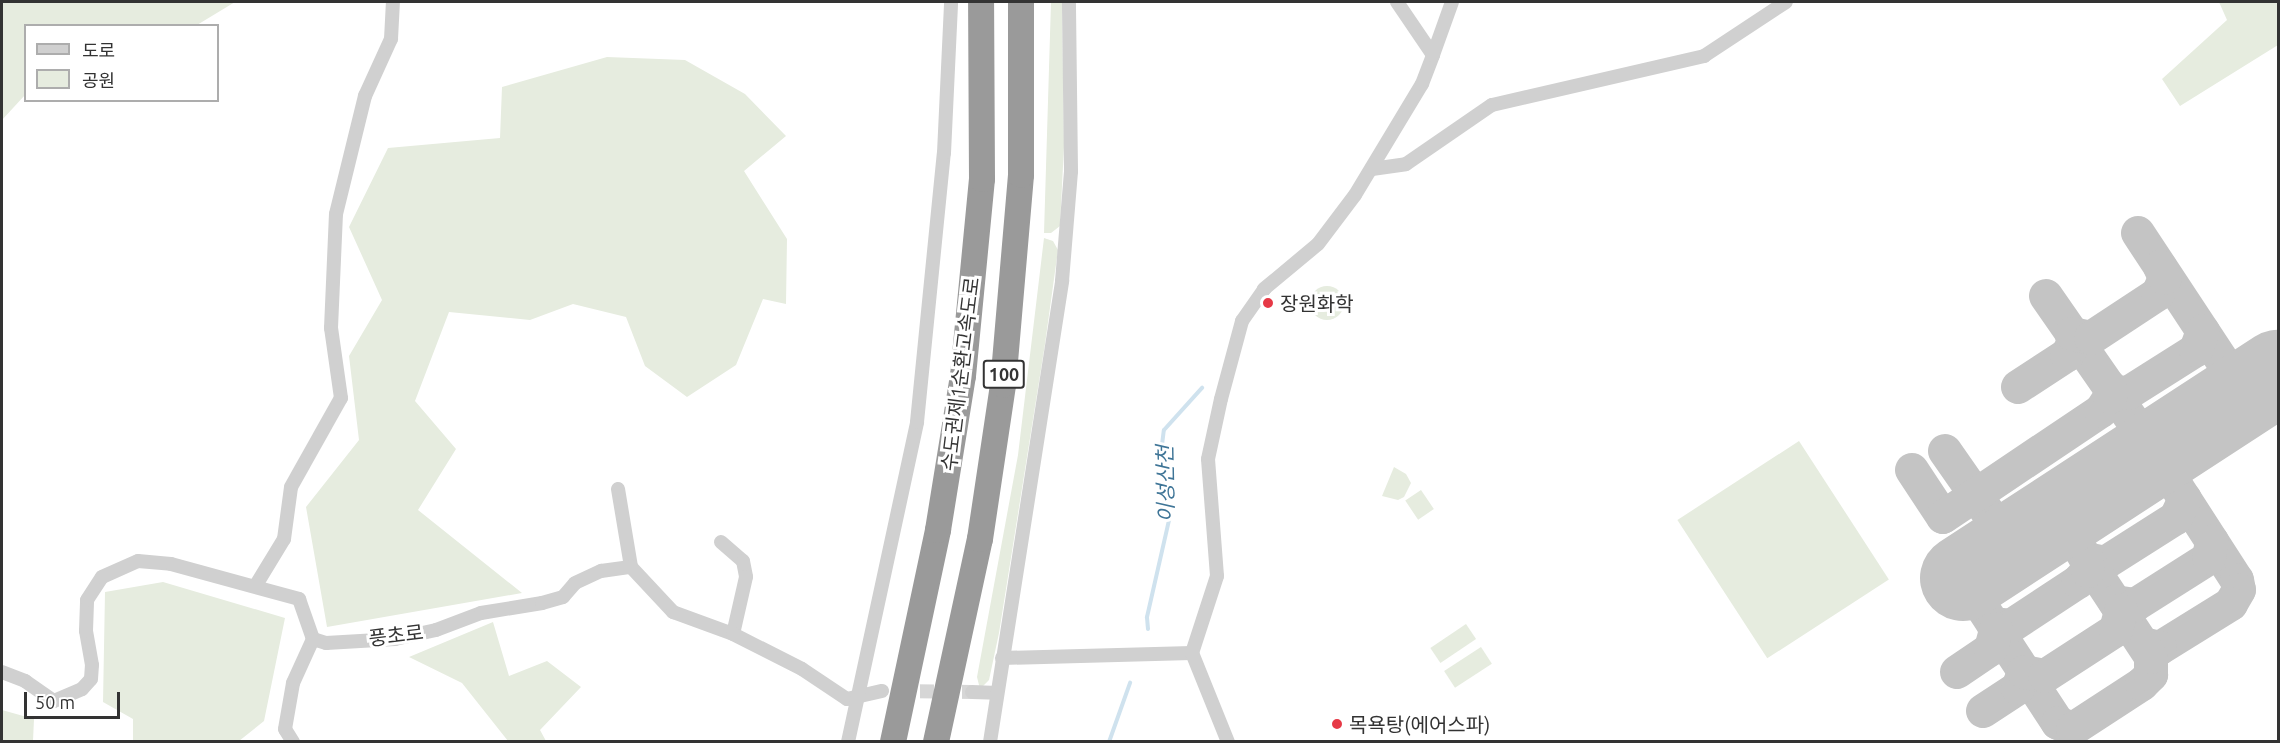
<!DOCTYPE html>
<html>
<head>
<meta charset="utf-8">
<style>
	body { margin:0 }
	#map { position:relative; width:2280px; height:743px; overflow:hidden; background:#fff; font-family:Ubuntu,"Noto Sans KR",sans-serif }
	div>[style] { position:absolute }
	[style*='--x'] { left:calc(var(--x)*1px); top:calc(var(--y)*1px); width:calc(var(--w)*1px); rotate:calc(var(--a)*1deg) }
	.green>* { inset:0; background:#e6ecdf; transform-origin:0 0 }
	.round { border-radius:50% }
	.stream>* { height:4px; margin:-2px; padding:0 2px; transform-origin:2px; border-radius:2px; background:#cfe2ee }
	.taxiway>* { height:34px; margin:-17px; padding:0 17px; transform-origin:17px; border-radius:17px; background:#c4c4c4 }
	.runway>* { height:86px; margin:-43px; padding:0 43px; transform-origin:43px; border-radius:43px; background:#c4c4c4 }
	.minor-tunnel>* { height:14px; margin-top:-7px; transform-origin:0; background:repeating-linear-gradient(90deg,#d6d6d6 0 14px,transparent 0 21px) }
	.minor>* { height:14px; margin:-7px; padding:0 7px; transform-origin:7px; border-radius:7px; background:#d0d0d0 }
	.motorway>* { height:26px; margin:-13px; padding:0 13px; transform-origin:13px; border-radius:13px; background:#9a9a9a }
	.dots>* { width:16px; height:16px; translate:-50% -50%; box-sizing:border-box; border:3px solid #fff; border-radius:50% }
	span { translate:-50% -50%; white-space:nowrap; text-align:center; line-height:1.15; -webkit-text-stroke:6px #fff; paint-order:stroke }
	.shield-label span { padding:2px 4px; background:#fff; border:2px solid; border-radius:4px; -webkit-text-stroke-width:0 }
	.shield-label { font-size:18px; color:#333; font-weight:700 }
	.poi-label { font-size:20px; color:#333 }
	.left { translate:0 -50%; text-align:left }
	.street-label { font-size:20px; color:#333 }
	.water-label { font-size:21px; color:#3f7597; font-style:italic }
	.frame { position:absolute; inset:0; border:3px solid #333; pointer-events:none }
	.legend { position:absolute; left:24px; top:24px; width:195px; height:78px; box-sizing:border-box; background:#fff; border:2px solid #adadad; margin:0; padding:8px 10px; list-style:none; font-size:18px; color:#333 }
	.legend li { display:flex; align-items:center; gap:12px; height:30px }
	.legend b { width:30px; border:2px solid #adadad }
	.scale { position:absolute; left:24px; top:692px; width:96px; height:27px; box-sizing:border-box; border:3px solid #333; border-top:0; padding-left:8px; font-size:18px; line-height:21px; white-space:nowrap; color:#333; -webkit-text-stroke:4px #fff; paint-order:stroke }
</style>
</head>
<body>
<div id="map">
	<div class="green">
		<i style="clip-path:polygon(2px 2px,235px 2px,197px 25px,26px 26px,25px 95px,2px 120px)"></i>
		<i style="clip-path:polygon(1051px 2px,1062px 2px,1064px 146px,1060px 226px,1051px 233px,1044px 233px)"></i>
		<i style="clip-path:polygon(2219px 2px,2278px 2px,2278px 45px,2180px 106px,2162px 79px,2227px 20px)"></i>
		<i style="clip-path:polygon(607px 57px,685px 60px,745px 94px,786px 136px,744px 171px,787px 239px,786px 304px,763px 299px,736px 365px,687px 397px,645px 366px,626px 317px,573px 304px,530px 320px,449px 312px,415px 401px,456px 449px,418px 510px,522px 593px,327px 627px,306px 507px,359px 440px,349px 356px,382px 300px,349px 227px,388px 148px,500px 138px,502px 87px)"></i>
		<i style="clip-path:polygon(1044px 238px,1053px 241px,1058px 250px,1045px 344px,999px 633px,989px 680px,980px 689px,977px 677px,1018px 455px)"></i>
		<i class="round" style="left:1310px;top:286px;width:34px;height:34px"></i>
		<i style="left:1799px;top:441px;width:165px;height:145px;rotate:57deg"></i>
		<i style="clip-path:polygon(1394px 467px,1406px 474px,1411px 483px,1404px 497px,1398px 500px,1382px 496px)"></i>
		<i style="left:1421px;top:490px;width:23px;height:19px;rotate:56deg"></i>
		<i style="clip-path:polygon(163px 582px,285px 618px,264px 721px,239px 741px,133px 741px,133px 719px,103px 702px,105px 592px)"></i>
		<i style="clip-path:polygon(493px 622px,509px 676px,547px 661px,581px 687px,540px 730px,546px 741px,508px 741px,462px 683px,409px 657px)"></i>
		<i style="left:1466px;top:624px;width:18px;height:43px;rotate:56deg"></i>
		<i style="left:1481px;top:647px;width:20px;height:44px;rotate:57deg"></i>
		<i style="clip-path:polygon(2px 710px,34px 719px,33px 741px,2px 741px)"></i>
	</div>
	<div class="stream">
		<i style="--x:1148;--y:629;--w:12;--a:-95"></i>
		<i style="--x:1147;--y:617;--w:104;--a:-77.2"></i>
		<i style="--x:1170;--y:516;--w:64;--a:-98.1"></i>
		<i style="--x:1161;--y:453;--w:23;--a:-83"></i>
		<i style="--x:1164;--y:430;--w:57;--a:-47.9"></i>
		<i style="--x:1109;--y:742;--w:63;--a:-70.4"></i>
	</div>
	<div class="taxiway">
		<i style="--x:2138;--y:233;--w:194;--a:56.6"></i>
		<i style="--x:2046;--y:296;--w:191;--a:55.2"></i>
		<i style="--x:2155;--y:453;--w:151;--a:57.2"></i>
		<i style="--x:2237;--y:580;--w:10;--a:79"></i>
		<i style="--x:2239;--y:590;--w:16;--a:120"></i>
		<i style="--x:2231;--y:604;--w:84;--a:148.2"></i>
		<i style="--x:2160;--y:648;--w:17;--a:-167"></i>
		<i style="--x:2018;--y:387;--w:59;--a:-33.1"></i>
		<i style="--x:2067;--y:355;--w:12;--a:-59"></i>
		<i style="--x:2073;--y:345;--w:11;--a:-95"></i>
		<i style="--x:2072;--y:334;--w:19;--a:12"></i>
		<i style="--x:2091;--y:338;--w:80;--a:-33.3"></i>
		<i style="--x:2158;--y:294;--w:17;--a:-66"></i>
		<i style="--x:2165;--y:278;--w:12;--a:-114"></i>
		<i style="--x:2113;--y:392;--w:15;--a:4"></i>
		<i style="--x:2128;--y:393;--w:80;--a:-32.3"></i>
		<i style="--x:2196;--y:350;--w:20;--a:-70"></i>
		<i style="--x:1945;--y:451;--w:117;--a:55.1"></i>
		<i style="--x:1912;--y:470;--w:56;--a:56.6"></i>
		<i style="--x:1943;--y:517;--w:190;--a:-33.9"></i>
		<i style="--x:2101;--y:411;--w:17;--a:-57"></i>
		<i style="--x:2110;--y:397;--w:10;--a:-90"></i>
		<i style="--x:2086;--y:559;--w:19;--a:12"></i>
		<i style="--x:2105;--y:563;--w:84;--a:-32.4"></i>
		<i style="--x:2176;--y:518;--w:21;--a:-65"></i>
		<i style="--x:1963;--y:578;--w:173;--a:56.8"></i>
		<i style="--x:2058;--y:723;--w:16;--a:22"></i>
		<i style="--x:2073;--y:729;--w:82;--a:-33.1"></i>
		<i style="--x:2142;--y:684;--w:13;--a:-45"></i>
		<i style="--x:2151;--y:675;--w:18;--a:-90"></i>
		<i style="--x:2151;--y:657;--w:169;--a:-123.4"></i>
		<i style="--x:2115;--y:602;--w:20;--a:9"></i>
		<i style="--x:2135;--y:605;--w:88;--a:-32.4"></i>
		<i style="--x:2209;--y:558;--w:17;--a:-80"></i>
		<i style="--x:1993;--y:624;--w:18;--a:6"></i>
		<i style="--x:2011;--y:626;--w:80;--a:-33.3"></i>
		<i style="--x:2078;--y:582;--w:15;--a:-48"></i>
		<i style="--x:2088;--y:571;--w:12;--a:-99"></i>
		<i style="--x:1957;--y:672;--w:41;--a:-34.1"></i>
		<i style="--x:1991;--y:649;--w:20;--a:-75"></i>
		<i style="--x:1983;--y:711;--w:42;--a:-33.3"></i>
		<i style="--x:2018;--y:688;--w:17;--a:-69"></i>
		<i style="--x:2024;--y:672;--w:21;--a:11"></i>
		<i style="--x:2045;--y:676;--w:85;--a:-32.9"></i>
		<i style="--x:2116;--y:630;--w:20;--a:-75"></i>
	</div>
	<div class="runway">
		<i style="--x:1963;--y:578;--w:376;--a:-33.1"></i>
	</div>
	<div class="minor-tunnel">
		<i style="--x:899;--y:691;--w:73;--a:0.8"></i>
	</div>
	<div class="minor">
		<i style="--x:1433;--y:55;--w:56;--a:-70.3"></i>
		<i style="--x:1372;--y:169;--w:34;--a:-8"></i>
		<i style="--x:1406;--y:164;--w:104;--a:-34.5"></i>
		<i style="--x:1492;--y:105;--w:218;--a:-13"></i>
		<i style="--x:1704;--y:56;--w:98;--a:-33.4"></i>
		<i style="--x:618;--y:489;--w:79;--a:80.5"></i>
		<i style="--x:721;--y:542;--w:29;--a:41"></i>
		<i style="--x:743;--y:561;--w:16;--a:79"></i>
		<i style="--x:746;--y:577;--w:58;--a:102.8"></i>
		<i style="--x:256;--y:585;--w:54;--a:-58.7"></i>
		<i style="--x:284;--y:539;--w:52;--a:-82.3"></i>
		<i style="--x:291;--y:487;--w:102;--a:-60.7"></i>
		<i style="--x:341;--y:398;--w:71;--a:-98.1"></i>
		<i style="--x:331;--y:328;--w:114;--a:-87.5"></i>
		<i style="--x:336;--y:214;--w:122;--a:-76.2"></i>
		<i style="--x:365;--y:96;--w:63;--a:-65.5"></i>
		<i style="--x:391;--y:39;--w:37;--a:-87"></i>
		<i style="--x:1002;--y:658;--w:190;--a:-1.5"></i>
		<i style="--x:2;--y:672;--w:25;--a:21"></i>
		<i style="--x:25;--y:681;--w:35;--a:35"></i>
		<i style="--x:54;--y:701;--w:30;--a:-23"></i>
		<i style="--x:82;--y:689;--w:13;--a:-48"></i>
		<i style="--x:91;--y:679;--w:14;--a:-86"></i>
		<i style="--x:92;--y:665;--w:35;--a:-100"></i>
		<i style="--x:86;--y:631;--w:31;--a:-88"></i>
		<i style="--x:87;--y:600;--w:27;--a:-57"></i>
		<i style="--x:102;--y:577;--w:39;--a:-24"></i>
		<i style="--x:138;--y:561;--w:33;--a:5"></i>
		<i style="--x:171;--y:564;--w:133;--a:15.3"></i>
		<i style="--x:299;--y:599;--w:42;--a:70.7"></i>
		<i style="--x:313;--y:639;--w:14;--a:17"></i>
		<i style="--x:326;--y:643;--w:69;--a:-3.3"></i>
		<i style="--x:395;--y:639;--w:42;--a:-12.4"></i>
		<i style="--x:436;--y:630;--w:48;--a:-20.7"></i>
		<i style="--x:481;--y:613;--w:62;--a:-9.3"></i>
		<i style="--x:542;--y:603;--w:22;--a:-16"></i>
		<i style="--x:563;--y:597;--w:18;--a:-49"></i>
		<i style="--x:575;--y:583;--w:29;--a:-25"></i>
		<i style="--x:601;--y:571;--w:30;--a:-8"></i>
		<i style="--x:631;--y:567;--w:62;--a:47"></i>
		<i style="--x:673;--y:612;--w:64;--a:20.1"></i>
		<i style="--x:733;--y:634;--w:77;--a:26.9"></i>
		<i style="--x:802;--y:669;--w:54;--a:33.7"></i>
		<i style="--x:847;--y:699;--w:36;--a:-13"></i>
		<i style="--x:972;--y:692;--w:25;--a:2"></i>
		<i style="--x:293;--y:742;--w:15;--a:-122"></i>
		<i style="--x:285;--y:729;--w:47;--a:-80.1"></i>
		<i style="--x:293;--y:683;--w:48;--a:-65.6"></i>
		<i style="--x:848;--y:742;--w:327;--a:-77.8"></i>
		<i style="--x:917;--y:422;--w:270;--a:-84.3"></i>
		<i style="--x:944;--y:153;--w:151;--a:-87.3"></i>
		<i style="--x:990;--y:742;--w:467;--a:-81.1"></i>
		<i style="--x:1062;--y:281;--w:110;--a:-85.3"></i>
		<i style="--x:1071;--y:171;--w:169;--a:-90.7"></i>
		<i style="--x:1228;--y:742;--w:96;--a:-112"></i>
		<i style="--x:1192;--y:653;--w:81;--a:-72"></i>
		<i style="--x:1217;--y:576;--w:117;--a:-94.4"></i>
		<i style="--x:1208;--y:459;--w:61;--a:-77.8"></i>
		<i style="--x:1221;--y:399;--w:81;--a:-74.9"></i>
		<i style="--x:1242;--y:321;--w:39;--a:-55"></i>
		<i style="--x:1264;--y:289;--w:70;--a:-39.8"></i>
		<i style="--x:1318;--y:244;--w:61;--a:-52.9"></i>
		<i style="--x:1355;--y:195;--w:130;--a:-58.9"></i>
		<i style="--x:1422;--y:84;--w:31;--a:-69"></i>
		<i style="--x:1433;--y:55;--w:64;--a:-124.2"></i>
	</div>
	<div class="motorway">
		<i style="--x:893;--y:742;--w:217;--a:-78"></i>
		<i style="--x:938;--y:530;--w:156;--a:-80.8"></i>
		<i style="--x:963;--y:376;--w:198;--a:-84.5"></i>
		<i style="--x:982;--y:179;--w:177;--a:-90.3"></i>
		<i style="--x:936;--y:742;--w:208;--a:-77.8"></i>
		<i style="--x:980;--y:539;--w:156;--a:-81.5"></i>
		<i style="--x:1003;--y:385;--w:211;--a:-85.1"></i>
		<i style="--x:1021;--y:175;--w:173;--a:-90"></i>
	</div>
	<div class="dots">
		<i style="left:1268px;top:303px;background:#e63946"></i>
		<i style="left:1337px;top:724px;background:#e63946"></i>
	</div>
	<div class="shield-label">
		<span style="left:1004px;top:374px">100</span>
	</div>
	<div class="poi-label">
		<span class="left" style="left:1280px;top:303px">장원화학</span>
		<span class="left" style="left:1349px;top:724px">목욕탕(에어스파)</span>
	</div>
	<div class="street-label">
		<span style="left:960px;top:374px;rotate:-83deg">수도권제1순환고속도로</span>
		<span style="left:396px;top:635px;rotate:-7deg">풍초로</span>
	</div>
	<div class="water-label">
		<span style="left:1165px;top:484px;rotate:-91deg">이성산천</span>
	</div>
	<div class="frame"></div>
	<ul class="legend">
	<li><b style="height:8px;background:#d0d0d0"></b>도로</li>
	<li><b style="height:16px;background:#e6ecdf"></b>공원</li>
	</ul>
	<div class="scale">50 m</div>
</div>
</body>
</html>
